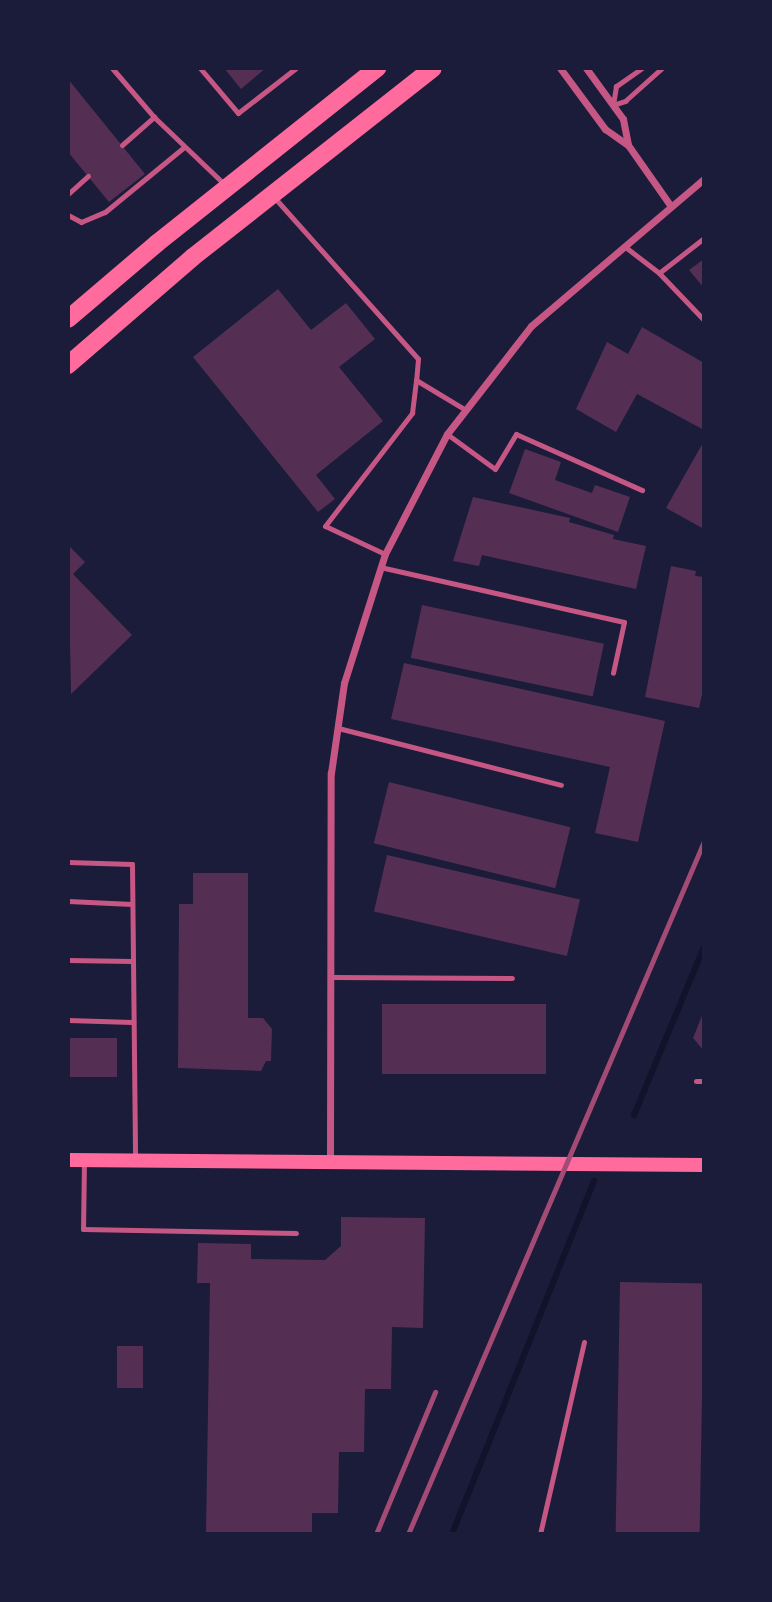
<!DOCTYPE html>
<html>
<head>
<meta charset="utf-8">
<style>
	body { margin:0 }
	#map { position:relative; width:772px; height:1602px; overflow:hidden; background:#1b1b3a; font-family:Lato,sans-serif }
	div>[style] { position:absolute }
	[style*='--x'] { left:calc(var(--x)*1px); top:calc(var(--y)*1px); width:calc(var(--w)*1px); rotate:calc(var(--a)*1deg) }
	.stream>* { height:6px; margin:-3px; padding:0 3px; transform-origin:3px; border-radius:3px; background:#12122b }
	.building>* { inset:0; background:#542f53; transform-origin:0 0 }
	.service>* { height:5px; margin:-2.5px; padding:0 2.5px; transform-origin:2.5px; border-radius:2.5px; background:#c65784 }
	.minor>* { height:7px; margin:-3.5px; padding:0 3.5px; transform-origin:3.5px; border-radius:3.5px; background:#c65784 }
	.secondary>* { height:14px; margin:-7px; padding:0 7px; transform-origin:7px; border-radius:7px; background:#ff6b9d }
	.trunk>* { height:18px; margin:-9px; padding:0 9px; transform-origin:9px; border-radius:9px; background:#ff6b9d }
	.rail>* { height:5px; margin:-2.5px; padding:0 2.5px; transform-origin:2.5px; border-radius:2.5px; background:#a44b75 }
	span { translate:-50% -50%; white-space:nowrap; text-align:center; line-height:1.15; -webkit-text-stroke:7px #1b1b3a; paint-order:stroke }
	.frame { position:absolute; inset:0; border:70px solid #1b1b3a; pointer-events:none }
</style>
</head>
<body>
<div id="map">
	<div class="stream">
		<i style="--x:634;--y:1115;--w:182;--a:-67.4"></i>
		<i style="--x:452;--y:1534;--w:381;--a:-68.1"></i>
	</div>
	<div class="building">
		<i style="clip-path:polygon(224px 68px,266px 68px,241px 89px)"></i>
		<i style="clip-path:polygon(68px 79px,145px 174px,109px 202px,68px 152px)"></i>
		<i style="clip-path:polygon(704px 259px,704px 288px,689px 270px)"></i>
		<i style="clip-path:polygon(278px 289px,311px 330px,346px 303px,375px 339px,339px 367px,383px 421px,316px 475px,335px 499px,318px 512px,193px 357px)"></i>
		<i style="clip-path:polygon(642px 327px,704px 363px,704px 430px,637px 394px,616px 432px,576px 409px,607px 342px,628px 354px)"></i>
		<i style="clip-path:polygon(704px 441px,704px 529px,666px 508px)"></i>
		<i style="clip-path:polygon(525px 449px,561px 462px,555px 480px,592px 493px,595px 485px,630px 497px,618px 532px,509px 493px)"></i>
		<i style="clip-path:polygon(473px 497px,570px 518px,569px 522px,614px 535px,613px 539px,646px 546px,636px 589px,482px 555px,479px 566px,453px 561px)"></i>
		<i style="clip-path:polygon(68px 545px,85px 562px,73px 574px,132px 635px,71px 694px)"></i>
		<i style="clip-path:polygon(671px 566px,696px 571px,695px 576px,704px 577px,704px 685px,699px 708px,645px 697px)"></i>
		<i style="left:422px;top:605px;width:186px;height:54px;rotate:12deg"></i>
		<i style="clip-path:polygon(404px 663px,665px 721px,638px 842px,595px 833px,610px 767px,391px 719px)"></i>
		<i style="left:389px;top:782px;width:187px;height:63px;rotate:14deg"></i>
		<i style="left:387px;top:855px;width:198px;height:58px;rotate:13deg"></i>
		<i style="clip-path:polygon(193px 873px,248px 873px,248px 1018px,263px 1018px,272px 1029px,271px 1061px,266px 1061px,261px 1071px,178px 1068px,179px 904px,193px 904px)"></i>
		<i style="left:382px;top:1004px;width:164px;height:70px"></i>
		<i style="clip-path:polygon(704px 1011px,704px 1051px,693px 1038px)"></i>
		<i style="left:68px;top:1038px;width:49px;height:39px"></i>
		<i style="clip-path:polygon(341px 1217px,425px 1218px,423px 1328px,392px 1327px,391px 1389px,365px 1389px,364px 1452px,339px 1452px,338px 1513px,312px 1513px,312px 1534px,206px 1534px,210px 1283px,197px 1283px,198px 1243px,251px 1244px,251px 1259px,325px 1260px,341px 1246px)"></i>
		<i style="left:620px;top:1282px;width:84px;height:252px;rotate:1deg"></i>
		<i style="left:117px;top:1346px;width:26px;height:42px"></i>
	</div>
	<div class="service">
		<i style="--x:112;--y:68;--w:65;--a:49.4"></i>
		<i style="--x:200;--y:68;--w:59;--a:49.8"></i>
		<i style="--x:238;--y:113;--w:73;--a:-37.8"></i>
		<i style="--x:642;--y:68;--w:32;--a:145"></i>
		<i style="--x:616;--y:86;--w:19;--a:99"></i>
		<i style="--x:613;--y:105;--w:13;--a:-18"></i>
		<i style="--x:625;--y:101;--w:50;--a:-41.7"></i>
		<i style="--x:122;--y:145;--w:43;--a:-41.2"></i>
		<i style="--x:154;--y:117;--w:97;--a:43.7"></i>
		<i style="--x:68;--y:194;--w:27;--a:-42"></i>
		<i style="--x:273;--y:196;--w:218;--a:48.3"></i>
		<i style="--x:418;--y:359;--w:21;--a:95"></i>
		<i style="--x:416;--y:380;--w:56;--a:31.1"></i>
		<i style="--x:68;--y:215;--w:15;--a:28"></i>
		<i style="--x:81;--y:222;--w:26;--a:-23"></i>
		<i style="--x:105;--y:212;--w:102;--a:-39.4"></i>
		<i style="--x:624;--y:246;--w:44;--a:37.6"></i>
		<i style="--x:659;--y:273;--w:65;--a:46.2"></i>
		<i style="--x:659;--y:273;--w:57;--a:-37.9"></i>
		<i style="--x:447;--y:434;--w:59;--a:36.1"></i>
		<i style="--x:495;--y:469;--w:41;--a:-59"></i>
		<i style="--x:516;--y:434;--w:138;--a:24"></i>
		<i style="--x:385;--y:554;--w:66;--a:-155"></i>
		<i style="--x:325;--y:526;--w:143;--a:-52.4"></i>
		<i style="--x:412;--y:413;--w:33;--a:-83"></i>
		<i style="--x:380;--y:567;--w:250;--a:12.7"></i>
		<i style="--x:624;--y:622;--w:52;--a:102.2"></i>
		<i style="--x:338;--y:728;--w:230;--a:14.3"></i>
		<i style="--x:68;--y:862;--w:64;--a:1.8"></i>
		<i style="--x:132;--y:864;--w:295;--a:89.4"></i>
		<i style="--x:68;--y:901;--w:64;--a:2.7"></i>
		<i style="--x:68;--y:960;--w:64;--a:0.9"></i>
		<i style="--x:331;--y:977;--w:181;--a:0.3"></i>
		<i style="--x:68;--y:1020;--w:64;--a:1.8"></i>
		<i style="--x:696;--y:1081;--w:8;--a:0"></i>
		<i style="--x:84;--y:1160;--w:69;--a:90.8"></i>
		<i style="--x:83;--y:1229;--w:213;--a:1.1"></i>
		<i style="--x:540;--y:1534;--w:197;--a:-77.1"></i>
	</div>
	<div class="minor">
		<i style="--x:560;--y:68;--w:76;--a:53.6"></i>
		<i style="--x:605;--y:129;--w:28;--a:35"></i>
		<i style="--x:628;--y:145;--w:73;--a:55"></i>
		<i style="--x:586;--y:68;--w:63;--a:54"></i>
		<i style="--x:623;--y:119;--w:25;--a:79"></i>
		<i style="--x:330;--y:1162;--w:389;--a:-89.9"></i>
		<i style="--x:331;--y:773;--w:91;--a:-81.8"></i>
		<i style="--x:344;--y:683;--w:135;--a:-72.4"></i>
		<i style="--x:385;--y:554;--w:135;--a:-62.7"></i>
		<i style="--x:447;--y:434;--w:137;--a:-52.1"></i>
		<i style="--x:531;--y:326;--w:227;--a:-40.4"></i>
	</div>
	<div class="secondary">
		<i style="--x:68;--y:1160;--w:636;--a:0.45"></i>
	</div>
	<div class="trunk">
		<i style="--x:68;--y:319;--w:116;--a:-40.4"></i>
		<i style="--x:156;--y:244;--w:283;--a:-38.5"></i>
		<i style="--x:68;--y:365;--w:165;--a:-40.8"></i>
		<i style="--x:193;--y:257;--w:305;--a:-38.2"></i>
	</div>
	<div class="rail">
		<i style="--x:376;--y:1534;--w:154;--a:-67.4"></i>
		<i style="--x:408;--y:1534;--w:754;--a:-66.87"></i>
	</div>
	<div class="frame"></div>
</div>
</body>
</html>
